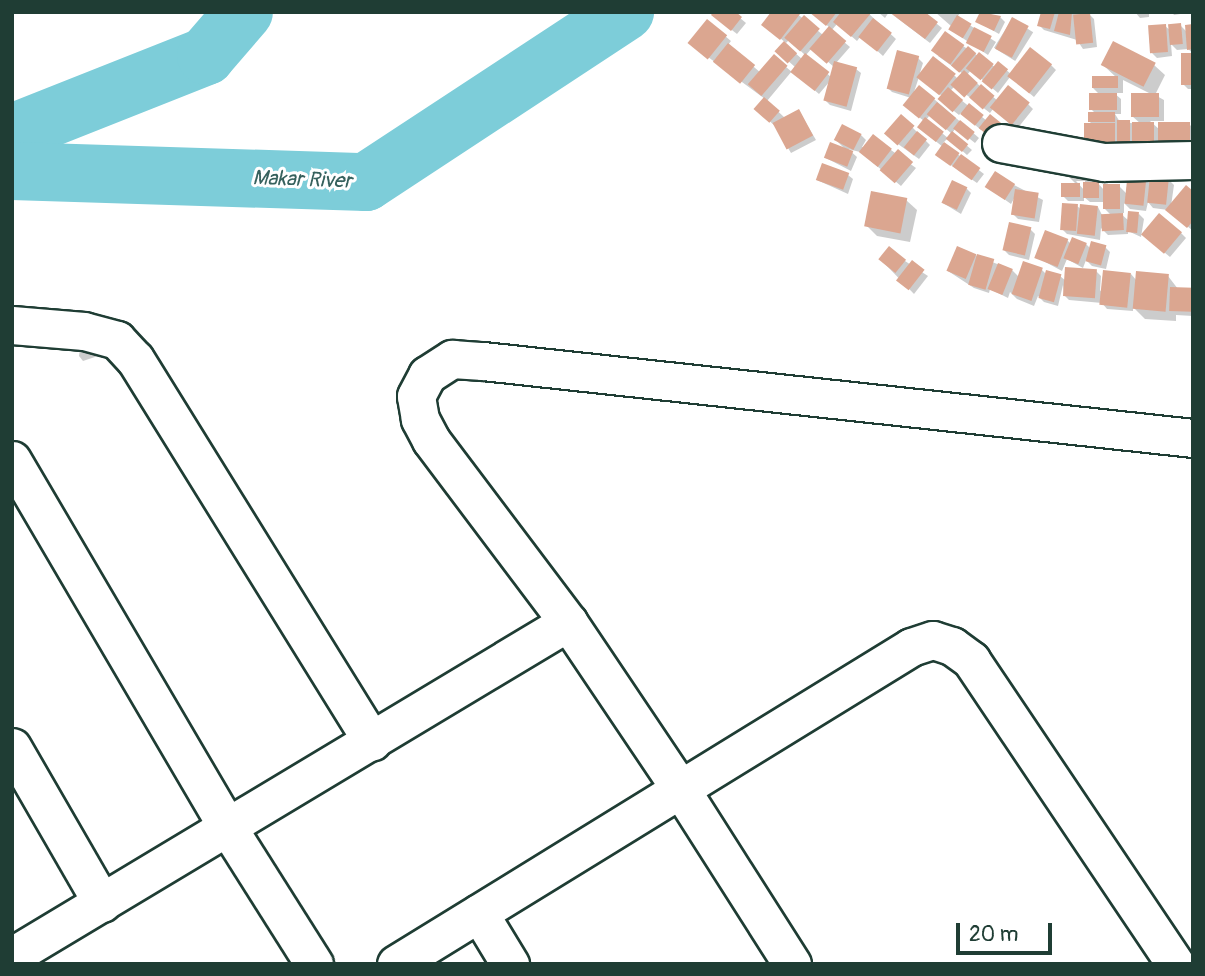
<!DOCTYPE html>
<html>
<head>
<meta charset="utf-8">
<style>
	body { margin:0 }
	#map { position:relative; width:1205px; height:976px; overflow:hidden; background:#fff; font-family:Pangolin,sans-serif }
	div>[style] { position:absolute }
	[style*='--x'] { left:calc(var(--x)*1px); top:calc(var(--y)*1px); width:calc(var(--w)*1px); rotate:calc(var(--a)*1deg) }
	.shadow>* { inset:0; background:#0003; transform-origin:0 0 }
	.river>* { height:58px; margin:-29px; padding:0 29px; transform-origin:29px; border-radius:29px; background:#7dcdd9 }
	.building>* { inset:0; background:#dba690; transform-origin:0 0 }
	.roads { filter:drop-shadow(2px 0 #1f3d34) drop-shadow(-2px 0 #1f3d34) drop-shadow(0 2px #1f3d34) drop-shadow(0 -2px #1f3d34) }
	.street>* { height:37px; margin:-18.5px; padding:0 18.5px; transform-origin:18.5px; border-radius:18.5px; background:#fff }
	span { translate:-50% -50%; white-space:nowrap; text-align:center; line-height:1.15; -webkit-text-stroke:6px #fff; paint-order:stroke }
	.water-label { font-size:21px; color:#36615d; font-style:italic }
	.frame { position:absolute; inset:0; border:14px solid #1f3d34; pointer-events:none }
	.scale { position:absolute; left:956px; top:923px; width:96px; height:32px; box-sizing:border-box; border:4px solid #1f3d34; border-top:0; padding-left:9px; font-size:21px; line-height:24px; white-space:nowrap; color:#1f3d34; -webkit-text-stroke:5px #fff; paint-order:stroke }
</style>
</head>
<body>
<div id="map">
	<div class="shadow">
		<i style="clip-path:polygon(733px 12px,746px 23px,737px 34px,718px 19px)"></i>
		<i style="clip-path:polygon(evenodd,773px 12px,795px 12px,823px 35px,829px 27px,811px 12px,867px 12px,896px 39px,883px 56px,861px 36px,857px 41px,837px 24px,831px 31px,850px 47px,836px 63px,856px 69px,861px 73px,851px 111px,830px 105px,825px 100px,830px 81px,819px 94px,792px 71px,767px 101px,785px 118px,799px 111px,816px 140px,791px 153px,775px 126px,756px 109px,765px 99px,689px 43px,707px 21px,731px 41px,728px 45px,761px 73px,774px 57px,792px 72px,795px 67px,778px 52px,786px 43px,764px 25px,773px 12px,789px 40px,805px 55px,802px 59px,785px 44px,789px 40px,773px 12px,812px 48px,834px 67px,831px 77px,806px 55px,812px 48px)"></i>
		<i style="clip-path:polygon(878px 12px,889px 12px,885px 18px)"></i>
		<i style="clip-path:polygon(935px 12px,961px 12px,957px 17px,996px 42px,988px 55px,955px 33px,951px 26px)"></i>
		<i style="clip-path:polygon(982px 12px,1000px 17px,1005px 22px,999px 34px,978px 22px)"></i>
		<i style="clip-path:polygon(1043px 12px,1089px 14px,1094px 19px,1097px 47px,1083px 49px,1077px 40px,1044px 30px,1039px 25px)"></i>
		<i style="clip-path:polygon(1149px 12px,1149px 17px,1140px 18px,1135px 12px)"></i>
		<i style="clip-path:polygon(1172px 12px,1193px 12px,1174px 15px)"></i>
		<i style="clip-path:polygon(896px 17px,937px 24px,942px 28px,930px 43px)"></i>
		<i style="left:1012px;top:19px;width:25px;height:34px;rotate:32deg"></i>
		<i style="clip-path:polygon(1180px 25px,1187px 32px,1193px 25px,1193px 53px,1188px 49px,1177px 50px,1171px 44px,1172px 56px,1157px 58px,1152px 53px,1165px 26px,1171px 31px)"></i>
		<i style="clip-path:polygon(evenodd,963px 46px,995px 67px,998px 63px,1011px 74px,1051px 65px,1056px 70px,1034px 97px,1010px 77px,998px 93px,971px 70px,967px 75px,998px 101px,1028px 104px,1033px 109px,1017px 129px,993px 109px,990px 113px,955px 86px,950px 91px,987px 121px,981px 130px,961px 113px,959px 115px,945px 104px,942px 96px,919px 77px,913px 95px,934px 99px,979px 138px,975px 143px,956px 128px,952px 133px,972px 150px,967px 155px,948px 138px,943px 143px,984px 174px,977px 183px,942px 159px,943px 147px,924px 132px,924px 121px,910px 110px,911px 98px,892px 92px,887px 87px,918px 58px,923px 63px,919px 76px,955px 76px,958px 79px,963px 74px,938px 56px,963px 46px,930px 115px,952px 134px,948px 138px,926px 120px,930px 115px)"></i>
		<i style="clip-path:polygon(1193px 55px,1193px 89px,1188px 89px,1183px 84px)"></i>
		<i style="clip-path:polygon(evenodd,1103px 65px,1154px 65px,1165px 75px,1155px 95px,1164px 100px,1164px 121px,1150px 121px,1160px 130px,1189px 124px,1193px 128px,1193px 158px,1120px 154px,1089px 121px,1096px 114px,1091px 109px,1100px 95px,1093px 88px,1117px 78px,1103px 65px,1123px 80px,1153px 95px,1132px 116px,1141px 124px,1120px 122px,1115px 114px,1121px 114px,1121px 99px,1114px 93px,1123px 93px,1123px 80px)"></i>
		<i style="clip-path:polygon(902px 117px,930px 145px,919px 159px,891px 139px)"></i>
		<i style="clip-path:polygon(861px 135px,866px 140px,862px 147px,891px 150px,916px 168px,901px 186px,860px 152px,848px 149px,857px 157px,851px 171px,826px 158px,846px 150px,836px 140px)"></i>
		<i style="clip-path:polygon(evenodd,1069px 170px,1102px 174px,1102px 181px,1096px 181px,1104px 190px,1119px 186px,1126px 193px,1129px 173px,1169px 180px,1174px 185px,1171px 206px,1193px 193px,1193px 231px,1168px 210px,1153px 208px,1148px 202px,1146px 211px,1130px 209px,1124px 203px,1124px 213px,1120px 213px,1129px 221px,1139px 214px,1144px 219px,1141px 237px,1128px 231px,1128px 234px,1108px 235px,1101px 228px,1100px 240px,1067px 234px,1062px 229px,1077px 206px,1082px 210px,1098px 207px,1102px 215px,1111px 215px,1104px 208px,1104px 202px,1090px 202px,1084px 197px,1084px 201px,1068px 201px,1063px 196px,1077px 185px,1069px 177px,1069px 170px,1076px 181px,1085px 181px,1085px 191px,1076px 181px)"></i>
		<i style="clip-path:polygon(848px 175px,853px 179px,848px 194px,817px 180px)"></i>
		<i style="clip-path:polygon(1014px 185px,1043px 200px,1039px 222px,1018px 219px,1013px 214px,1016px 195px,1011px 204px,987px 187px)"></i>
		<i style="clip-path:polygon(966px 188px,971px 193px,961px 214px,943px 203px)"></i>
		<i style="clip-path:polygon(906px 200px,917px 210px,910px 242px,877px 236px,866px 225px)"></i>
		<i style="clip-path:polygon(1030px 229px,1035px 234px,1029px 260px,1009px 255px,1004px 250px)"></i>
		<i style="clip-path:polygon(1181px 233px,1186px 238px,1170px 257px,1148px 239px)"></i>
		<i style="clip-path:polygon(1067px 240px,1071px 244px,1086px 244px,1091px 249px,1105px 247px,1110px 252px,1106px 269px,1092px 266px,1086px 260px,1083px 268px,1067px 259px,1062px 271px,1036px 257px)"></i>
		<i style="clip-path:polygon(975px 255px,1012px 270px,1019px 277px,1042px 270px,1046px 274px,1060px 276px,1066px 281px,1096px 271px,1101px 276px,1100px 291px,1131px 274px,1137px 281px,1168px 276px,1178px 289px,1193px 290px,1193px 316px,1176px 315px,1176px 321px,1145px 319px,1133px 307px,1133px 311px,1107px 309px,1102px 303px,1069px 300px,1064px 295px,1063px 285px,1058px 306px,1044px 302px,1038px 296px,1034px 306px,1017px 299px,1010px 292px,1008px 298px,990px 289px,989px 293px,974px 288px,948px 271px)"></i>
		<i style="clip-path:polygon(905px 261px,928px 276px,914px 294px,885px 264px)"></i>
		<i style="clip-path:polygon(80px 348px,101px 355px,83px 361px,79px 356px)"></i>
	</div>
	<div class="river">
		<i style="--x:12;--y:133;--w:209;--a:-21.6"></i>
		<i style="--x:206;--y:56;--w:58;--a:-49.2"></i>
		<i style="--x:12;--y:171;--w:354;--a:1.8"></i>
		<i style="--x:366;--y:182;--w:310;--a:-33.3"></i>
	</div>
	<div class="building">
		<i style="clip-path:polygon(713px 12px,736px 12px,742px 17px,731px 31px,711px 15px)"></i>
		<i style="clip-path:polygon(771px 12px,798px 12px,800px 14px,780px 40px,761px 25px)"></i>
		<i style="clip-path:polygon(809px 12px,837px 12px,826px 26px)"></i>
		<i style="clip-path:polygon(841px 12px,872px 12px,851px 37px,833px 22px)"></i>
		<i style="clip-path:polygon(889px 12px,925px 12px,938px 22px,925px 39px)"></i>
		<i style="clip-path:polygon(980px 12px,1001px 16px,994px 31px,975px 22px)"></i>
		<i style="clip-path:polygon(1041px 12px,1055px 12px,1050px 29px,1037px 26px)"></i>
		<i style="clip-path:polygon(1059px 12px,1072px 12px,1070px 35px,1054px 31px)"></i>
		<i style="left:1090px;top:13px;width:30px;height:17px;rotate:84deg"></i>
		<i style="left:804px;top:15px;width:21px;height:30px;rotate:41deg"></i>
		<i style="left:957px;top:15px;width:17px;height:17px;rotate:31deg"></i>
		<i style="left:1012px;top:17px;width:19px;height:36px;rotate:28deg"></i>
		<i style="left:873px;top:18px;width:24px;height:24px;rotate:38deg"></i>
		<i style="left:707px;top:19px;width:26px;height:31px;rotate:39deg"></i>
		<i style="left:1181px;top:23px;width:21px;height:13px;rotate:85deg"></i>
		<i style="left:1166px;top:24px;width:28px;height:18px;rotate:86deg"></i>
		<i style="clip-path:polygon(1193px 24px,1193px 49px,1187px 50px,1185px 25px)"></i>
		<i style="left:829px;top:26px;width:23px;height:30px;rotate:41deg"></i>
		<i style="left:974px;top:27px;width:20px;height:18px;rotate:27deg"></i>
		<i style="left:945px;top:31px;width:24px;height:24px;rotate:36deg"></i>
		<i style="left:784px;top:41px;width:18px;height:14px;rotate:43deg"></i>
		<i style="left:1113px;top:41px;width:48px;height:27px;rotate:27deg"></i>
		<i style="left:728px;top:43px;width:35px;height:24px;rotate:39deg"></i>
		<i style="left:968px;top:46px;width:11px;height:26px;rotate:41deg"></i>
		<i style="left:1030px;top:47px;width:28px;height:37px;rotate:38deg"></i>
		<i style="left:897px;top:50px;width:23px;height:40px;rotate:15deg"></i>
		<i style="left:979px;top:52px;width:19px;height:21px;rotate:39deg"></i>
		<i style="left:805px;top:53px;width:31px;height:24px;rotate:38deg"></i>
		<i style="left:1193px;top:53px;width:32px;height:12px;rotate:90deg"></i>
		<i style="left:774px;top:54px;width:18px;height:40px;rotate:41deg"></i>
		<i style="left:933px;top:56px;width:29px;height:27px;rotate:38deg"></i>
		<i style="left:834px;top:61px;width:24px;height:41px;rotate:15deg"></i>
		<i style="left:998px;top:61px;width:13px;height:26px;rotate:39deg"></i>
		<i style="left:964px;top:70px;width:19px;height:20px;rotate:43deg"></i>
		<i style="left:1118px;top:76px;width:12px;height:26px;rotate:90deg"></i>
		<i style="left:981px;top:84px;width:18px;height:18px;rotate:41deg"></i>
		<i style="left:919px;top:85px;width:21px;height:26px;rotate:39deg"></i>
		<i style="left:1008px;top:85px;width:28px;height:29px;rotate:39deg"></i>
		<i style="left:948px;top:87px;width:20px;height:16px;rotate:41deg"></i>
		<i style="left:1089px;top:93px;width:28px;height:17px"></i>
		<i style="left:1131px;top:93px;width:28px;height:24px"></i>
		<i style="left:764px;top:97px;width:21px;height:16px;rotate:41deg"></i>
		<i style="left:937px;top:102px;width:25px;height:16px;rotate:40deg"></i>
		<i style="left:969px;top:103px;width:19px;height:14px;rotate:39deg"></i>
		<i style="left:799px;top:109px;width:30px;height:30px;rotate:62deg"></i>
		<i style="left:1115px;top:112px;width:10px;height:27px;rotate:90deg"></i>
		<i style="left:901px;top:114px;width:18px;height:26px;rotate:41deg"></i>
		<i style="left:990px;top:114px;width:27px;height:18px;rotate:39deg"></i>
		<i style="left:925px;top:117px;width:24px;height:13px;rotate:38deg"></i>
		<i style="left:960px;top:120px;width:19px;height:11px;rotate:39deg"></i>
		<i style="left:1117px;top:120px;width:13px;height:26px"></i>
		<i style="left:1154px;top:122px;width:23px;height:22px;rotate:90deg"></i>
		<i style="left:1190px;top:122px;width:31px;height:32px;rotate:90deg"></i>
		<i style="left:1115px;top:123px;width:27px;height:31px;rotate:90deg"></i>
		<i style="left:842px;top:124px;width:22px;height:18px;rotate:27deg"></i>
		<i style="left:917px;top:131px;width:13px;height:21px;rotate:39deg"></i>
		<i style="left:952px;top:131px;width:21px;height:10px;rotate:39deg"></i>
		<i style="left:873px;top:134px;width:24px;height:23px;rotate:38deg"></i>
		<i style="left:830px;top:142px;width:25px;height:17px;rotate:21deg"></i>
		<i style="left:944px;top:142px;width:19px;height:16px;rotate:35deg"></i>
		<i style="left:898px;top:149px;width:20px;height:28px;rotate:41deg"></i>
		<i style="left:961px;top:154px;width:24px;height:15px;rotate:36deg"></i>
		<i style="left:822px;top:163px;width:29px;height:18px;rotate:20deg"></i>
		<i style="left:995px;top:171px;width:24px;height:19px;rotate:33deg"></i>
		<i style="left:1128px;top:171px;width:19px;height:33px;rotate:6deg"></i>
		<i style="left:1150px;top:176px;width:19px;height:27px;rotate:6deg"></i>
		<i style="left:952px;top:180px;width:17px;height:25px;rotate:25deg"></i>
		<i style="left:1083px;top:182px;width:16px;height:16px"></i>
		<i style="left:1061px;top:183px;width:19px;height:14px"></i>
		<i style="left:1103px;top:184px;width:17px;height:25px"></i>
		<i style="clip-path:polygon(1186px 185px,1193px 191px,1193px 221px,1187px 228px,1165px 210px)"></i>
		<i style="left:1015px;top:189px;width:24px;height:26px;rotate:9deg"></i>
		<i style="left:871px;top:191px;width:37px;height:36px;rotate:11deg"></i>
		<i style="left:1062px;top:203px;width:16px;height:27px;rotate:4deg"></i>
		<i style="left:1080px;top:204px;width:18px;height:30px;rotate:6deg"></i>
		<i style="left:1128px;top:211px;width:11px;height:21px;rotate:5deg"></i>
		<i style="left:1123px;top:213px;width:17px;height:22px;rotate:87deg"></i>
		<i style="left:1159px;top:213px;width:30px;height:28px;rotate:40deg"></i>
		<i style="left:1009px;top:222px;width:23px;height:29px;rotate:13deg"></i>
		<i style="left:1045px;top:230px;width:25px;height:30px;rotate:21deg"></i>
		<i style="left:1072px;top:237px;width:16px;height:23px;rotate:22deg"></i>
		<i style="left:1091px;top:241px;width:16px;height:21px;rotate:15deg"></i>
		<i style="left:889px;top:246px;width:22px;height:17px;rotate:39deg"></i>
		<i style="left:957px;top:246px;width:21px;height:27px;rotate:23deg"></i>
		<i style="left:977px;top:254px;width:18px;height:32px;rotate:16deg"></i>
		<i style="left:912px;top:260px;width:16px;height:26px;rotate:38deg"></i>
		<i style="left:1023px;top:261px;width:21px;height:35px;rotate:19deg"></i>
		<i style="left:998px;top:263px;width:16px;height:28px;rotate:22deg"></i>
		<i style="left:1065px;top:267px;width:32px;height:29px;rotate:4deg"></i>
		<i style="left:1046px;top:270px;width:16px;height:29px;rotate:15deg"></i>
		<i style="left:1103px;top:270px;width:28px;height:35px;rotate:6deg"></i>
		<i style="left:1136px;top:271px;width:33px;height:38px;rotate:5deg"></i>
		<i style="left:1170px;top:287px;width:23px;height:24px;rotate:2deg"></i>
	</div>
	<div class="roads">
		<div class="street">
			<i style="--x:1001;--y:143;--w:105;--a:10.5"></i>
			<i style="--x:1104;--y:162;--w:89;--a:-1.3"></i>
			<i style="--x:12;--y:325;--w:72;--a:4.8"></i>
			<i style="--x:84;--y:331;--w:34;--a:15"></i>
			<i style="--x:117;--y:340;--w:26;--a:47"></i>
			<i style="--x:135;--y:359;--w:450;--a:58.2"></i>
			<i style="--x:12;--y:460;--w:427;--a:59.6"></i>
			<i style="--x:228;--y:828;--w:161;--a:57.7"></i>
			<i style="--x:12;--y:747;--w:180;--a:60"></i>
			<i style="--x:479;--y:913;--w:60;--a:58.7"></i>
			<i style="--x:12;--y:956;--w:649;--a:-30.99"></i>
			<i style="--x:396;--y:964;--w:605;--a:-31.61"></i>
			<i style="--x:911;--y:647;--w:23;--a:-18"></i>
			<i style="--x:933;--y:640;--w:20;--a:18"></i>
			<i style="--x:952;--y:646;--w:24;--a:36"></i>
			<i style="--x:971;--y:660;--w:366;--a:56.1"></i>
			<i style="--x:792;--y:964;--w:206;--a:-122.5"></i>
			<i style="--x:681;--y:790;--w:202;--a:-123.9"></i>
			<i style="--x:568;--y:622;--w:228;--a:-127"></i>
			<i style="--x:431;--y:440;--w:24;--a:-118"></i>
			<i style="--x:420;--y:419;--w:23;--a:-100"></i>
			<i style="--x:416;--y:396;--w:24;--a:-62"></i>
			<i style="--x:427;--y:375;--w:30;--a:-33"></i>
			<i style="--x:452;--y:359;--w:31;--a:4"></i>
			<i style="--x:483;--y:361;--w:714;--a:6.19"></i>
		</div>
	</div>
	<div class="water-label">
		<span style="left:302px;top:180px;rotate:2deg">Makar River</span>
	</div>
	<div class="frame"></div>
	<div class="scale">20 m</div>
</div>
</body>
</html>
